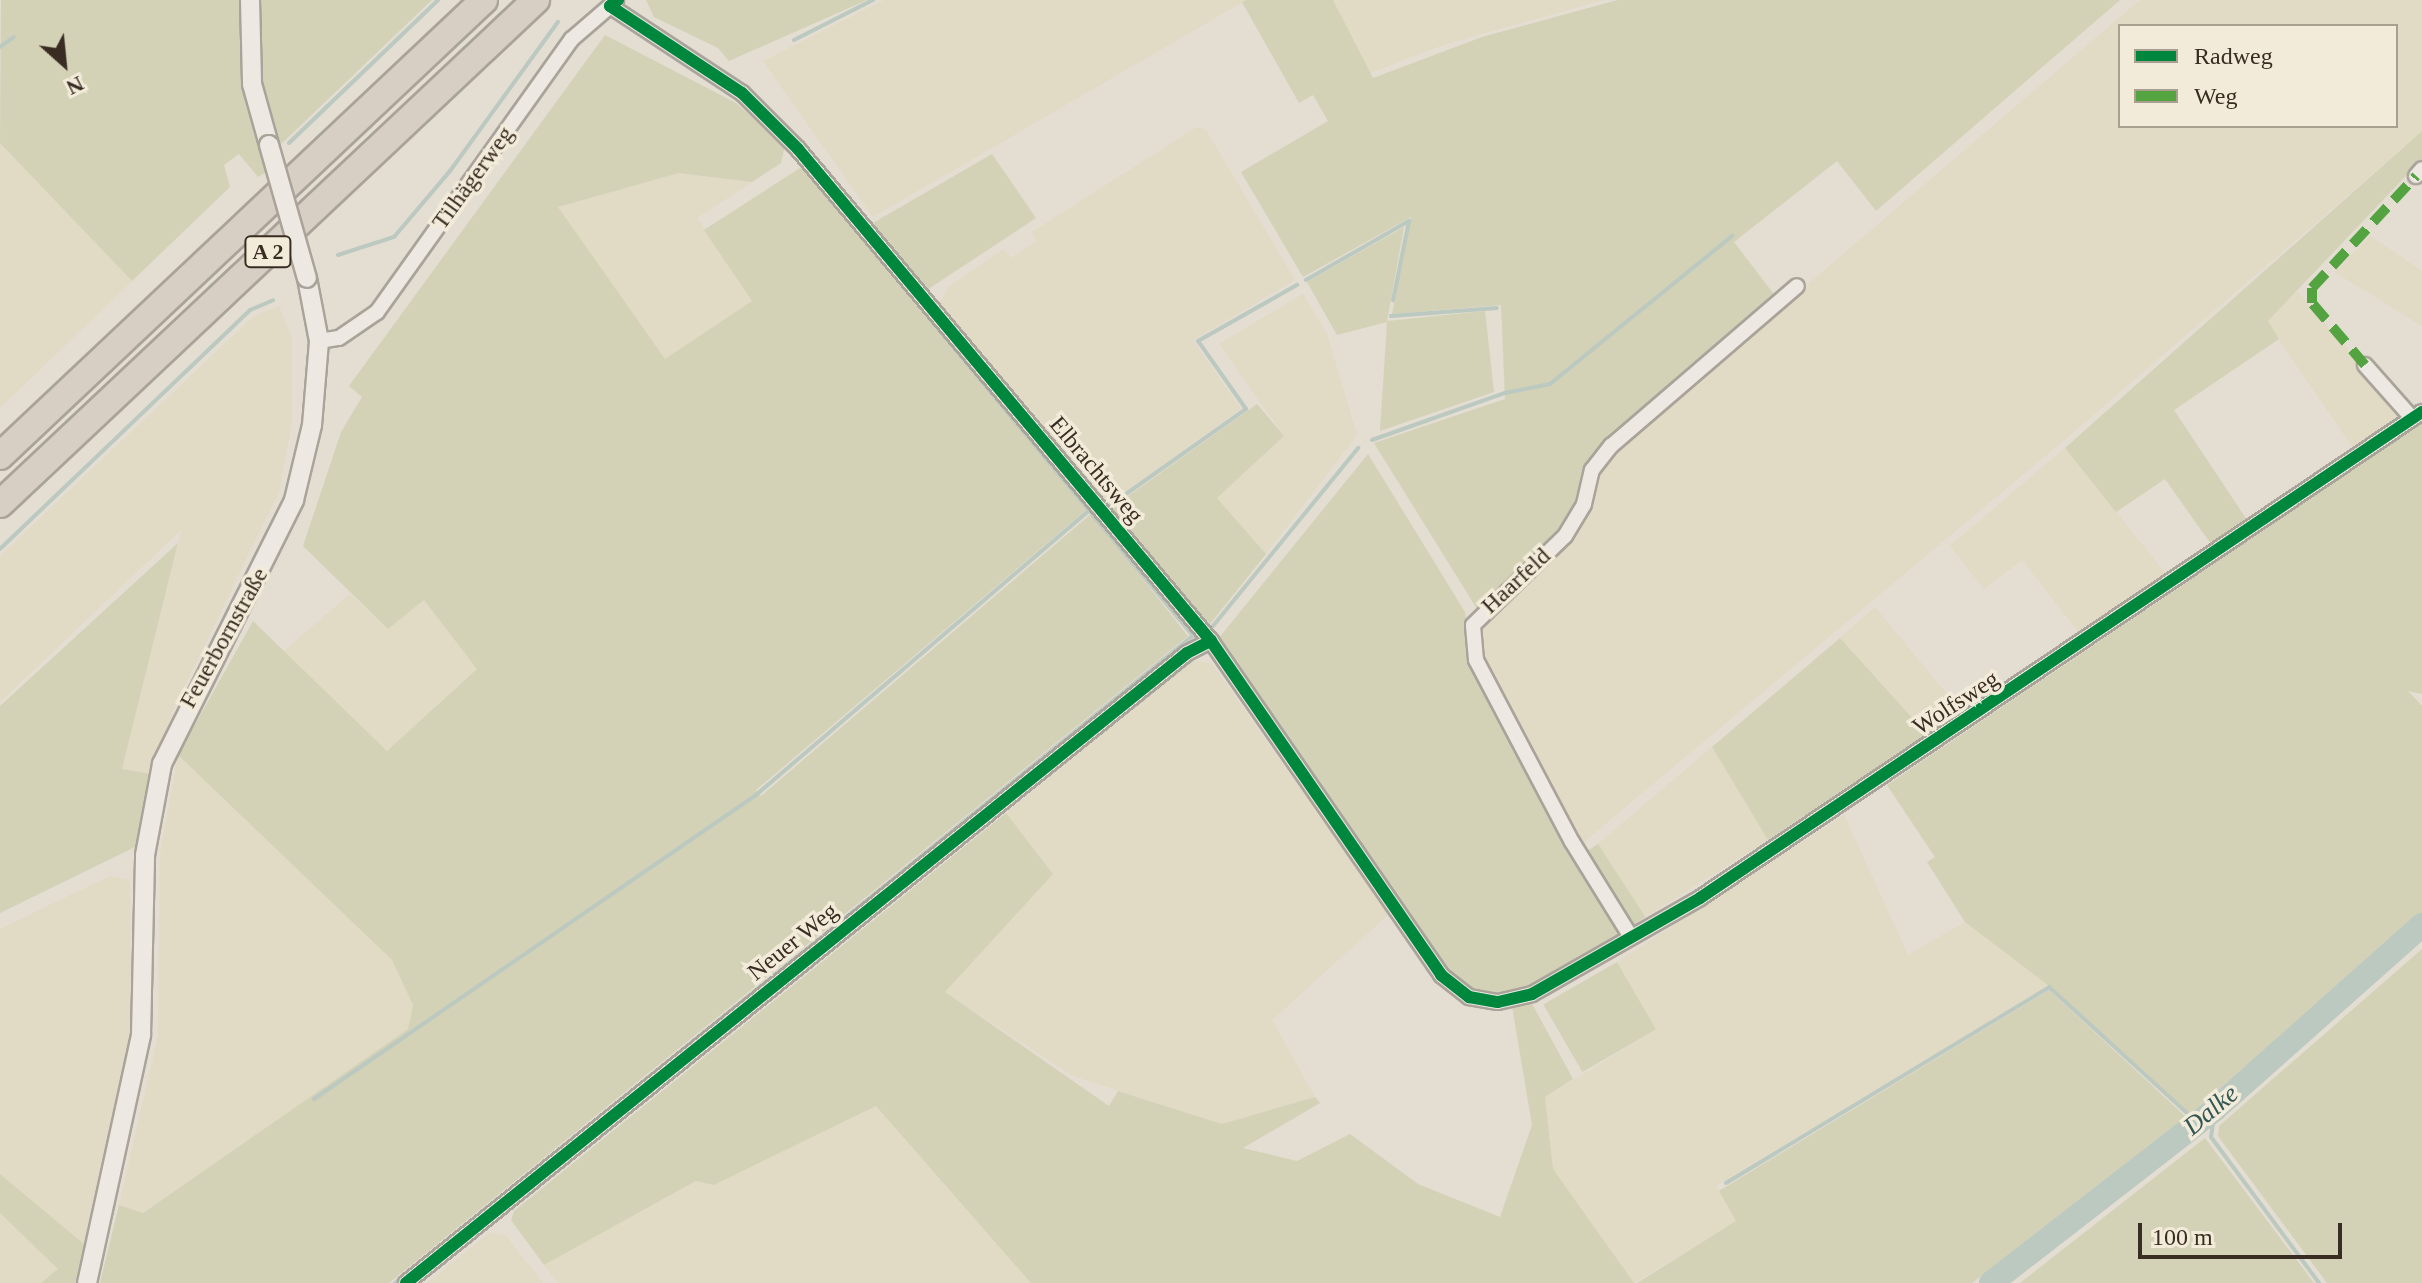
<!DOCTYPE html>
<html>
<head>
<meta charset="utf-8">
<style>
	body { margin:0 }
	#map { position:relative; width:2422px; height:1283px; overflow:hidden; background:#e3ddd2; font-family:Georgia,serif }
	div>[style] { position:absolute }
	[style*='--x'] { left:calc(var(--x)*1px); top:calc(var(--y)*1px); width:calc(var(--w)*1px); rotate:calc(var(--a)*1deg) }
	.farmland>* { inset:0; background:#e1dac4 }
	.green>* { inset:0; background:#d3d2b6; transform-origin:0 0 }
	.stream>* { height:4px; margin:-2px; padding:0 2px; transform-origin:2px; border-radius:2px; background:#bbc9c0 }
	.river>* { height:24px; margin:-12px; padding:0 12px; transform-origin:12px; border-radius:12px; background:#bbc9c0 }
	.roads { filter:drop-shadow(2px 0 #a9a39a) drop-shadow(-2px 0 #a9a39a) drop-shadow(0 2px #a9a39a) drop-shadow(0 -2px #a9a39a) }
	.minor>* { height:14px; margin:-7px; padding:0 7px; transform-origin:7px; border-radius:7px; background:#ede9e2 }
	.tertiary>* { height:18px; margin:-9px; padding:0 9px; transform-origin:9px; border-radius:9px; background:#ede9e2 }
	.motorway>* { height:26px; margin:-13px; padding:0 13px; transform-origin:13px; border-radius:13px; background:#d7cfc3 }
	.bridges { filter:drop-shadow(2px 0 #a9a39a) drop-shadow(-2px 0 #a9a39a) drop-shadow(0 2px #a9a39a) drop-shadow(0 -2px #a9a39a) }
	.tertiary-bridge>* { height:18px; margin:-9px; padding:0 9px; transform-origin:9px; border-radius:9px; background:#ede9e2 }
	.quiet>* { height:10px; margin-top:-5px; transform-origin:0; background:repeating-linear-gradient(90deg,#53a441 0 20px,transparent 0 30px) }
	.cycleway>* { height:12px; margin:-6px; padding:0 6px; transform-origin:6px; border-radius:6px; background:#00873e }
	span { translate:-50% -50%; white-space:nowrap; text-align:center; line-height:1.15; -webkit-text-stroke:7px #f3ebd9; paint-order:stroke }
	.shield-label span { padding:2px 6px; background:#f3ebd9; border:2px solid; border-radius:6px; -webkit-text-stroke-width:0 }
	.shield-label { font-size:22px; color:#392c22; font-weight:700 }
	.street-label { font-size:24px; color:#392c22 }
	.water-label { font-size:26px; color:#335753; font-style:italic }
	.legend { position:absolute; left:2118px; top:24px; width:280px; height:104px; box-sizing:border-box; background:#f3ebd9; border:2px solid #a99f90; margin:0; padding:10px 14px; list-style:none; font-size:24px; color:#392c22 }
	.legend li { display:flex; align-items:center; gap:16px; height:40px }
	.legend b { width:40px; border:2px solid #a99f90 }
	.north { position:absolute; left:24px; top:24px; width:80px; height:80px; -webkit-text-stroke:6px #f3ebd9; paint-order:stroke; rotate:153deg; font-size:22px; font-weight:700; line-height:32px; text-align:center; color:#392c22 }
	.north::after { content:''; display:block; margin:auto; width:28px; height:36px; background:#392c22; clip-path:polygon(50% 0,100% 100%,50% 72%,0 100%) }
	.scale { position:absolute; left:2138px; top:1223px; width:204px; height:36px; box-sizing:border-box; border:4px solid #392c22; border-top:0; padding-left:10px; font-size:24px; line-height:28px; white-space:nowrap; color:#392c22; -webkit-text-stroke:6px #f3ebd9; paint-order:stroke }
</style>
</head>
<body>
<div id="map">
	<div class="farmland">
		<i style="clip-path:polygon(884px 0,1246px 0,873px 217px,763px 61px)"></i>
		<i style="clip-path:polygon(1333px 0,1603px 0,1446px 44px,1370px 73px)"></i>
		<i style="clip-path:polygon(evenodd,2140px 0,2422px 0,2422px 131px,2062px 442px,1580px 845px,1484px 659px,1479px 636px,1484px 621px,1581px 523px,1596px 473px,1613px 451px,2140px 0,2120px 26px,2396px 26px,2396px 126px,2120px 126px,2120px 26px)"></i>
		<i style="clip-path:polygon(1197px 127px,1206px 130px,1295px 280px,1193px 340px,1241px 409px,1108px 504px,939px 304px,948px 287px,1004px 249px,1011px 258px,1037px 241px,1032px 232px)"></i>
		<i style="clip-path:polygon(0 143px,132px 281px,0 408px)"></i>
		<i style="clip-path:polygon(679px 173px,752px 182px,697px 218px,753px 301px,665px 360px,557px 207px)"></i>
		<i style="clip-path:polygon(2370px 236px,2422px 271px,2422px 326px,2335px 272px)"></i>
		<i style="clip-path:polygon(2297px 291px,2406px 417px,2355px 451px,2267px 322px)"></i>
		<i style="clip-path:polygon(1303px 294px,1327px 334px,1357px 435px,1266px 554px,1217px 498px,1284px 436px,1219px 344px)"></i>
		<i style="clip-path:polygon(279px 306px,292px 339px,292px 421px,279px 492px,174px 708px,151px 774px,122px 769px,182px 529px,0 702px,0 556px,254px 316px)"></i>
		<i style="clip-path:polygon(2065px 448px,2169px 578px,2082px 636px,2022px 560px,1984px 589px,1950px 546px)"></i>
		<i style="clip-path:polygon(350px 594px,388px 629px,424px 600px,478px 668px,387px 751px,284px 651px)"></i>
		<i style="clip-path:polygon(1875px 607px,1965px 716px,1932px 738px,1840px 638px)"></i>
		<i style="clip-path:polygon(1193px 660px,1212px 664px,1389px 914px,1272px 1020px,1315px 1097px,1222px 1124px,1073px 1076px,944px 992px,1053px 874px,1006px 813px)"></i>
		<i style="clip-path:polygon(1712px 747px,1768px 840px,1645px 917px,1598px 844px)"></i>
		<i style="clip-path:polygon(178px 755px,392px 960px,413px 1005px,408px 1030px,142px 1213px,119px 1205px,158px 1036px,160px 854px)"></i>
		<i style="clip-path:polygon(1844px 815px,1908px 955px,1965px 922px,2049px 986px,1716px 1186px,1737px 1221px,1634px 1283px,1553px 1169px,1545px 1097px,1656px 1030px,1617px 962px)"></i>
		<i style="clip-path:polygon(110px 876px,130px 880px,131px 1031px,84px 1244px,0 1174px,0 929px)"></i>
		<i style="clip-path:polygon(876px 1106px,1031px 1283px,558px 1283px,544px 1265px,697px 1181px,714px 1185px)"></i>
		<i style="clip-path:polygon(0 1213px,59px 1269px,41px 1283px,0 1283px)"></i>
		<i style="clip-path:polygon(489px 1233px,505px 1235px,543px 1283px,427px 1283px)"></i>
	</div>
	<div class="green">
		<i style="clip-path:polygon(1px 0,240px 0,241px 86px,268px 171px,258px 177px,239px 154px,224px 165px,230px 187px,132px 281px,0 143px)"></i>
		<i style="clip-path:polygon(259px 0,432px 0,279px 146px,261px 82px)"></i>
		<i style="clip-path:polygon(646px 0,867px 0,729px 61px,718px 48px,654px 17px)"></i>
		<i style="clip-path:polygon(1246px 0,1333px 0,1373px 78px,1482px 37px,1618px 0,2120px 0,1876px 211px,1837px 161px,1734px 242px,1776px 297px,1588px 466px,1571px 519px,1560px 534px,1477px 609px,1374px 443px,1505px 399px,1501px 305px,1392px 314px,1411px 217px,1303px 277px,1241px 172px,1328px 121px,1313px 95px,1299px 103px,1242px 2px)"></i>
		<i style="clip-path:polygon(605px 35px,736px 103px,785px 145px,781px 163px,752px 182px,679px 173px,558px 207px,665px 359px,752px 301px,704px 230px,803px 166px,1086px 510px,756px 790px,761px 796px,1091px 514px,1188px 636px,389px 1283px,100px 1283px,119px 1205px,143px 1213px,408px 1029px,413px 1005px,392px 960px,178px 755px,253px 621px,387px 751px,477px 669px,424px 600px,388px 629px,303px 546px,341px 432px,362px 397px,349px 386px)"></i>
		<i style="clip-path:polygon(2422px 131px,2422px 159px,2268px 321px,2279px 339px,2174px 410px,2249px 523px,2213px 547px,2165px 479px,2116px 512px,2065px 448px)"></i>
		<i style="clip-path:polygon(992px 154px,1036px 218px,927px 290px,873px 223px)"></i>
		<i style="clip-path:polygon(1404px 227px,1387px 321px,1485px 311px,1494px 392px,1380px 431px,1387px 322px,1337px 335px,1307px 282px)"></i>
		<i style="clip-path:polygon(1257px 404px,1284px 436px,1217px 498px,1266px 554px,1210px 624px,1110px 509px)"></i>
		<i style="clip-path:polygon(2422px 423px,2422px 694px,2408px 691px,2422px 706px,2422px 915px,2190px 1114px,2049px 986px,1965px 922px,1927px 862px,1935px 857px,1887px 785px)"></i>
		<i style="clip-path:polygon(1368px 454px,1465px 612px,1472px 662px,1626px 934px,1529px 991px,1498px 998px,1470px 993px,1446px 973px,1218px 639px)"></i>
		<i style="clip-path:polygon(178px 543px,122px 769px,151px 774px,135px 847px,0 913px,0 706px)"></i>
		<i style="clip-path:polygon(1840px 638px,1927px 734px,1768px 840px,1712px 747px)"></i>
		<i style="clip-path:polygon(1006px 813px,1053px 874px,945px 992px,1109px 1106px,1118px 1091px,1222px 1124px,1315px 1097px,1320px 1103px,1243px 1148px,1297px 1161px,1350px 1134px,1418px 1184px,1500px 1217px,1532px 1125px,1512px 1006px,1530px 1000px,1573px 1079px,1545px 1097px,1553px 1169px,1634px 1283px,1031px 1283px,876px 1106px,714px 1185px,696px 1181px,544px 1265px,511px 1220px,514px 1211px)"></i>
		<i style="left:1598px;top:844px;width:87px;height:16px;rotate:57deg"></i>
		<i style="clip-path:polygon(2422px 949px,2422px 1283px,2327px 1283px,2218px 1136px,2219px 1126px)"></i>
		<i style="left:1617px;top:962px;width:78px;height:85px;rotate:60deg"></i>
		<i style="clip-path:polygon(2049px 990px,2186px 1117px,1972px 1283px,1637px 1283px,1736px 1221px,1719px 1191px)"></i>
		<i style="clip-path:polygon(2205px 1138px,2314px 1283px,2020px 1283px)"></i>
		<i style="clip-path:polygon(0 1174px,84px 1244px,75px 1283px,41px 1283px,58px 1269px,0 1213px)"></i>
	</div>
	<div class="stream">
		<i style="--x:794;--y:40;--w:89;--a:-26.9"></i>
		<i style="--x:0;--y:47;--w:17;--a:-36"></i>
		<i style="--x:289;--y:143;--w:207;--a:-43.8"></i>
		<i style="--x:338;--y:255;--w:59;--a:-17.8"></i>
		<i style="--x:394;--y:237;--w:87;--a:-49.7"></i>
		<i style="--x:450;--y:171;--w:184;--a:-54.1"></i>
		<i style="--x:1306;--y:280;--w:119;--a:-29.8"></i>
		<i style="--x:1409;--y:221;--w:81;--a:101.4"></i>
		<i style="--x:1391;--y:316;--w:106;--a:-4.3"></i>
		<i style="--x:930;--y:319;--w:412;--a:50.3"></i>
		<i style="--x:1372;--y:440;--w:141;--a:-19.5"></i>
		<i style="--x:1505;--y:393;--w:46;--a:-11.3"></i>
		<i style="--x:1550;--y:384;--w:235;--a:-39.1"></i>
		<i style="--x:1109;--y:506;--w:168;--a:-35.3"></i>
		<i style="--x:1246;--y:409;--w:83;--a:-125.2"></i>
		<i style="--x:1198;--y:341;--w:114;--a:-29.5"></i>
		<i style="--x:0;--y:549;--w:346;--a:-43.7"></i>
		<i style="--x:250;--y:310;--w:25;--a:-23"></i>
		<i style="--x:1213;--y:626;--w:230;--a:-50.8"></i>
		<i style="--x:1019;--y:798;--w:221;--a:-38.7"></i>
		<i style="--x:314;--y:1099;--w:536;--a:-34.52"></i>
		<i style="--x:756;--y:795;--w:439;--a:-40.5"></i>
		<i style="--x:2215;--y:1109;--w:28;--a:98"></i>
		<i style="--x:2211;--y:1137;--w:182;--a:53.5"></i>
		<i style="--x:1726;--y:1183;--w:378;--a:-31.2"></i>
		<i style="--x:2049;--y:987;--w:200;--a:42.4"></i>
		<i style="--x:395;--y:1283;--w:1030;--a:-39.05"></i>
	</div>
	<div class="river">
		<i style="--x:1991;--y:1283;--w:284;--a:-37.8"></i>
		<i style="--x:2215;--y:1109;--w:277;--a:-41.6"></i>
	</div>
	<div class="roads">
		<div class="minor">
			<i style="--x:610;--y:6;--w:158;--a:33.4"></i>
			<i style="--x:742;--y:93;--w:79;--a:45"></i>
			<i style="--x:798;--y:149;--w:642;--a:49.99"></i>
			<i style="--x:1211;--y:641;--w:406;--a:55.4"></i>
			<i style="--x:1441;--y:975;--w:36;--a:38"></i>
			<i style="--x:1469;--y:997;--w:29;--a:10"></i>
			<i style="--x:1498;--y:1002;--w:35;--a:-13"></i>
			<i style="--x:1532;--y:994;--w:193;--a:-29.7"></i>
			<i style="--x:1700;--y:898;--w:870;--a:-33.95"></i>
			<i style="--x:2416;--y:176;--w:9;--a:-49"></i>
			<i style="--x:319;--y:341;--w:20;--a:-9"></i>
			<i style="--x:339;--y:338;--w:46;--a:-34.4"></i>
			<i style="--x:377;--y:312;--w:335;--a:-54.5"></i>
			<i style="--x:572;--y:39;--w:58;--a:-40.8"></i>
			<i style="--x:2365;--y:365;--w:71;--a:48.4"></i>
			<i style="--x:1631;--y:937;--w:112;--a:-121.8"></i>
			<i style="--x:1572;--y:842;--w:206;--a:-117.8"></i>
			<i style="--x:1476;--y:660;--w:35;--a:-95"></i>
			<i style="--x:1473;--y:625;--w:128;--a:-44.1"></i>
			<i style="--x:1565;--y:536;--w:37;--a:-59"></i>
			<i style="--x:1584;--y:504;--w:35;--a:-77"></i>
			<i style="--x:1592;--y:470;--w:31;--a:-52"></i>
			<i style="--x:1611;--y:446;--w:245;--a:-40.7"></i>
			<i style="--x:406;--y:1283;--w:1003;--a:-38.89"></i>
			<i style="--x:1187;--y:653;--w:27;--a:-27"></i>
		</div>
		<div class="tertiary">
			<i style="--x:250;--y:0;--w:84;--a:88.6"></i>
			<i style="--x:252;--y:84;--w:63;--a:74.4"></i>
			<i style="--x:87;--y:1283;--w:254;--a:-77.7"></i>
			<i style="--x:141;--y:1035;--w:180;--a:-88.7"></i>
			<i style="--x:145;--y:855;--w:93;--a:-79.4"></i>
			<i style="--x:162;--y:764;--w:295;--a:-63.4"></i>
			<i style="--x:294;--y:500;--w:77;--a:-76.5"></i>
			<i style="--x:312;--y:425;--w:84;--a:-85.2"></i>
			<i style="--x:319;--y:341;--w:64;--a:-100.8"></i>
		</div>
		<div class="motorway">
			<i style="--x:0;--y:456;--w:665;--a:-43.29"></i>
			<i style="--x:0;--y:504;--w:736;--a:-43.24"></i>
		</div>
	</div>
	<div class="bridges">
		<div class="tertiary-bridge">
			<i style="--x:269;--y:145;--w:138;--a:74.1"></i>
		</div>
	</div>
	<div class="quiet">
		<i style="--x:2365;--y:365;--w:82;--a:-130.5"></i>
		<i style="--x:2312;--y:303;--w:15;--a:-90"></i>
		<i style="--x:2312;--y:288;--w:153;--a:-47.1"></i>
	</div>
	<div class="cycleway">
		<i style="--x:618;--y:0;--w:10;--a:143"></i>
		<i style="--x:610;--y:6;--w:158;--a:33.4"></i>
		<i style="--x:742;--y:93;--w:79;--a:45"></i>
		<i style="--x:798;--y:149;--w:642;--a:49.99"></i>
		<i style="--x:1211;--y:641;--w:406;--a:55.4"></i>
		<i style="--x:1441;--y:975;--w:36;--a:38"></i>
		<i style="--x:1469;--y:997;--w:29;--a:10"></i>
		<i style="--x:1498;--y:1002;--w:35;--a:-13"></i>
		<i style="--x:1532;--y:994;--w:193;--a:-29.7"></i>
		<i style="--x:1700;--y:898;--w:870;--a:-33.95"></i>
		<i style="--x:406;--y:1283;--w:1003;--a:-38.89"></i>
		<i style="--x:1187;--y:653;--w:27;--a:-27"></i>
	</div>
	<div class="shield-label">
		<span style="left:268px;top:252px">A 2</span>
	</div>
	<div class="street-label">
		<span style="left:473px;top:178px;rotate:-54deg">Tilhägerweg</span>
		<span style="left:1096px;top:470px;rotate:50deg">Elbrachtsweg</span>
		<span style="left:1516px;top:581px;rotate:-43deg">Haarfeld</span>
		<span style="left:224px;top:638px;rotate:-61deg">Feuerbornstraße</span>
		<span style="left:1956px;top:703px;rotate:-33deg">Wolfsweg</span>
		<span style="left:793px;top:942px;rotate:-39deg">Neuer Weg</span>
	</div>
	<div class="water-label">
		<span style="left:2211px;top:1110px;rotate:-40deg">Dalke</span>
	</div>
	<ul class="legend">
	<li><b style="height:10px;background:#00873e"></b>Radweg</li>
	<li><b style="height:10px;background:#53a441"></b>Weg</li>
	</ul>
	<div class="north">N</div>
	<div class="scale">100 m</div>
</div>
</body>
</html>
